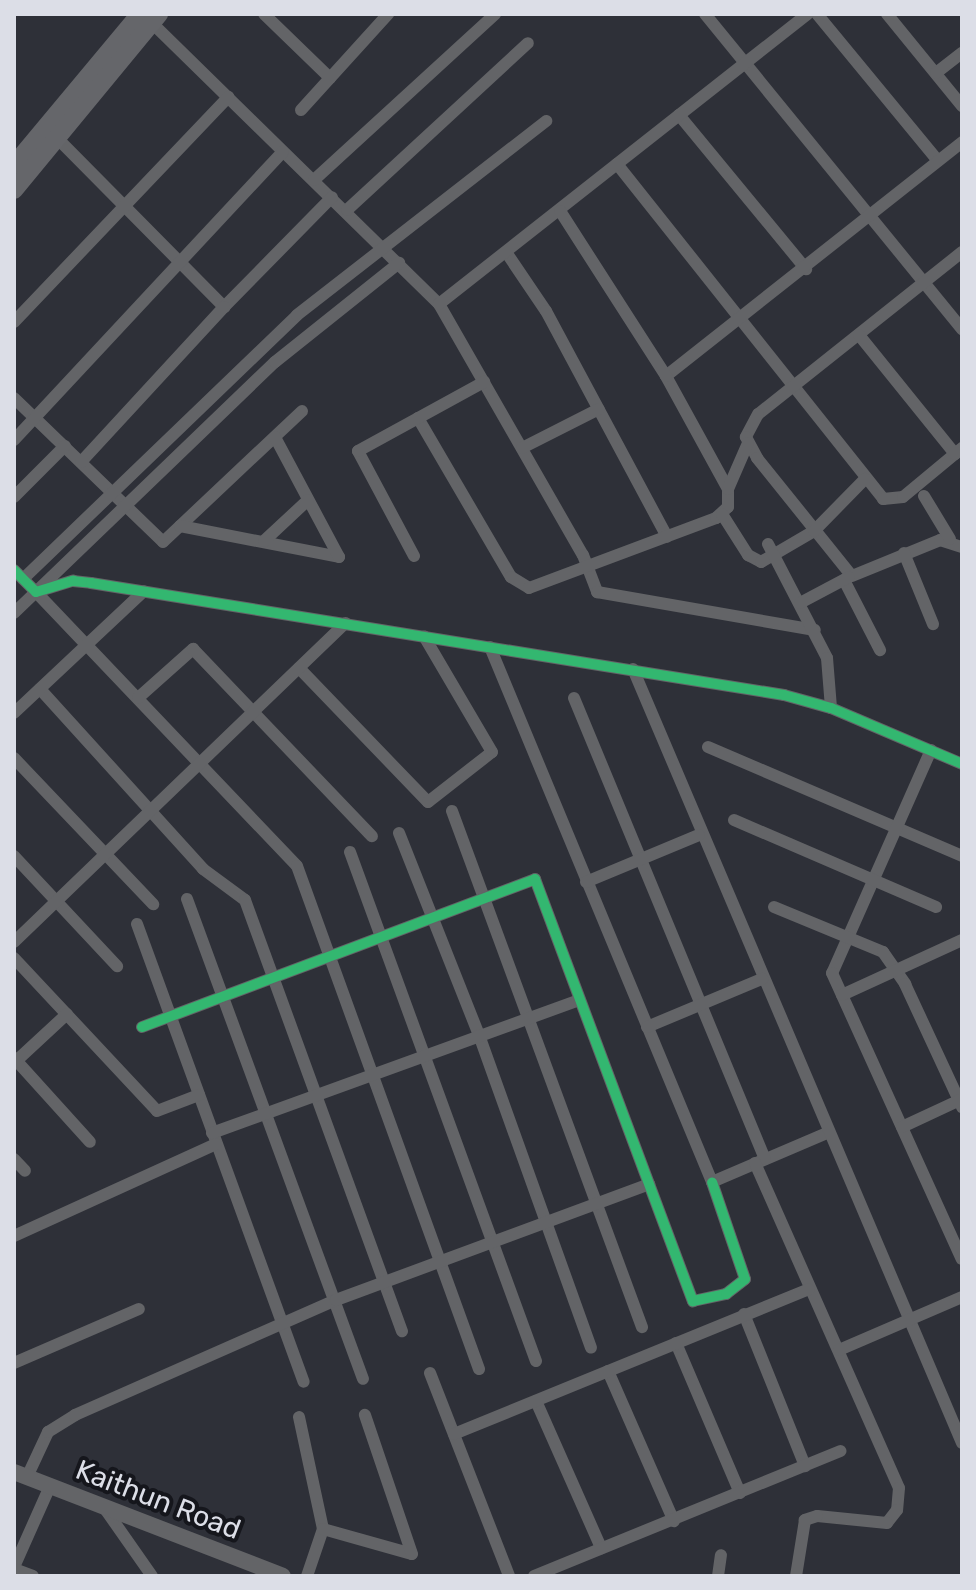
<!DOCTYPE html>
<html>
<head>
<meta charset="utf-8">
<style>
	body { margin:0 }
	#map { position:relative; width:976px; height:1590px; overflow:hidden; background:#2e3038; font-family:Rubik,sans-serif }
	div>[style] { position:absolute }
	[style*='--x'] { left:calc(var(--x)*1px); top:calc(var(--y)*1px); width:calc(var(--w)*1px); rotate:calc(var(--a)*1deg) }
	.minor>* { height:12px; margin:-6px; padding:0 6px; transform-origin:6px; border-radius:6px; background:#636467 }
	.tertiary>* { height:16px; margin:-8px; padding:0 8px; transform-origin:8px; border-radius:8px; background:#636467 }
	.secondary>* { height:18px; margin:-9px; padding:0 9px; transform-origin:9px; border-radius:9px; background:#65666a }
	.cycleway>* { height:10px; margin:-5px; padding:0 5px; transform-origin:5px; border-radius:5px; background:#33b770 }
	span { translate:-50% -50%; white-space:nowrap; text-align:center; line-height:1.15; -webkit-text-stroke:8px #15161c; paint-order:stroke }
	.street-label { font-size:28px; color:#dcdee7 }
	.frame { position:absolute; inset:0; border:16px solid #dcdee7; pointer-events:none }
</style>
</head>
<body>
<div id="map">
	<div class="minor">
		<i style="--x:264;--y:14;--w:92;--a:44.1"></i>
		<i style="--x:705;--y:14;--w:407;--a:50.8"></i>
		<i style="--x:817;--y:14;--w:190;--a:50.5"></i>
		<i style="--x:887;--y:14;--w:119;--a:50.8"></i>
		<i style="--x:152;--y:23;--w:402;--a:44.4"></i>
		<i style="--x:439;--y:304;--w:289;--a:60.2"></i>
		<i style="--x:583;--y:555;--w:40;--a:69"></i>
		<i style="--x:597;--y:592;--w:221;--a:9.9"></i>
		<i style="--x:936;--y:73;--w:33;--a:-38"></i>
		<i style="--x:301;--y:110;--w:130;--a:-47.8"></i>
		<i style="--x:679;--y:115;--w:200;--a:50.5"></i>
		<i style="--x:57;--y:138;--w:238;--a:45.3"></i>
		<i style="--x:224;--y:307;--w:154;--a:-45.5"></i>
		<i style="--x:617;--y:164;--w:428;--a:51.5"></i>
		<i style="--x:883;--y:499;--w:20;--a:-6"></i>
		<i style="--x:903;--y:497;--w:77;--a:-39.7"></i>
		<i style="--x:314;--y:180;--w:246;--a:-42.5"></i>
		<i style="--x:347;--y:210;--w:246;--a:-42.7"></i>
		<i style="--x:506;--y:252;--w:71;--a:55.9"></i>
		<i style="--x:546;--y:311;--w:256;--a:61.8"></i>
		<i style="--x:962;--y:252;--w:260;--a:141.5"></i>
		<i style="--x:758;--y:414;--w:26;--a:118"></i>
		<i style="--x:746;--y:437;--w:24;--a:62"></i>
		<i style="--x:757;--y:458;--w:151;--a:51.2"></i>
		<i style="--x:852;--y:576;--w:95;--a:-22.2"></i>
		<i style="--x:940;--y:540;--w:23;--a:18"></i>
		<i style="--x:439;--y:304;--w:469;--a:-38.2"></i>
		<i style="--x:14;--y:322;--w:311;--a:-46.4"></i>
		<i style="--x:859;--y:335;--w:153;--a:51.1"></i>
		<i style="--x:666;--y:376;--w:377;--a:-38.3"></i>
		<i style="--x:14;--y:398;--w:207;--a:44"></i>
		<i style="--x:163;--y:542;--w:191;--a:-43.3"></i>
		<i style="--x:418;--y:418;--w:184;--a:59.7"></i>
		<i style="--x:511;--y:577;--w:21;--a:31"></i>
		<i style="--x:529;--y:588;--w:200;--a:-20.5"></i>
		<i style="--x:716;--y:518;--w:16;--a:-43"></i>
		<i style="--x:728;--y:507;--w:18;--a:-90"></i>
		<i style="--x:728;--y:489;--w:129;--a:-118.8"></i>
		<i style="--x:666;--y:376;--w:196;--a:-122.7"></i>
		<i style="--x:14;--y:440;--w:394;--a:-47"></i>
		<i style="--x:522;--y:448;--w:86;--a:-26.9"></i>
		<i style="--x:81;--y:462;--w:211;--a:-47.3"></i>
		<i style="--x:728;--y:489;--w:50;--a:-66.5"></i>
		<i style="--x:924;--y:496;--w:50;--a:58.8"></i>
		<i style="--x:14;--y:497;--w:72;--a:-45"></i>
		<i style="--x:722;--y:514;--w:49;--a:57.6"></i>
		<i style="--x:748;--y:555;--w:15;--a:28"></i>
		<i style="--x:761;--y:562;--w:61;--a:-30.3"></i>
		<i style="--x:814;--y:531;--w:73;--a:-45.6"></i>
		<i style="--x:180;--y:526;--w:162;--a:11"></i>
		<i style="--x:339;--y:557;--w:136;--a:-118.1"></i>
		<i style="--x:264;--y:541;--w:60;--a:-43"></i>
		<i style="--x:768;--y:544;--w:128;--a:62.6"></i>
		<i style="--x:827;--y:658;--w:50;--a:85.4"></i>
		<i style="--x:904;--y:553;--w:77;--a:67.8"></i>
		<i style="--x:414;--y:556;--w:119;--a:-118.1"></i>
		<i style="--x:358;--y:451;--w:144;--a:-28.7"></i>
		<i style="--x:14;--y:570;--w:31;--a:45"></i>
		<i style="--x:36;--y:592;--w:39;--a:-17"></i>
		<i style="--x:73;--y:581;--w:18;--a:6"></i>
		<i style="--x:91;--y:583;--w:702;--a:9.18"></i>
		<i style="--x:784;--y:695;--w:49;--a:15.5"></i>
		<i style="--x:831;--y:708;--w:142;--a:23.1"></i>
		<i style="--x:23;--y:579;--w:380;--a:-43.9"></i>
		<i style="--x:297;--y:315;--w:316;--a:-37.9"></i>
		<i style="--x:844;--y:580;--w:79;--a:62.8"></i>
		<i style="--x:36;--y:592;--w:378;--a:46.4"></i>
		<i style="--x:297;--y:866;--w:535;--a:70.11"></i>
		<i style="--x:800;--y:603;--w:55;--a:-28"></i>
		<i style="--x:14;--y:613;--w:362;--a:-43.9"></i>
		<i style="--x:275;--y:362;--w:159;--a:-38.6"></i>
		<i style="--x:490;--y:647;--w:579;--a:67.46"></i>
		<i style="--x:712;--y:1182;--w:125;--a:-23.1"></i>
		<i style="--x:299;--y:668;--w:186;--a:46.1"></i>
		<i style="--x:428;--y:802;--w:81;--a:-38"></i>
		<i style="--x:492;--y:752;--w:134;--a:-120.4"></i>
		<i style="--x:633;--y:669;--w:841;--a:66.97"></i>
		<i style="--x:40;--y:689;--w:243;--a:47.8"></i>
		<i style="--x:203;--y:869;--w:52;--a:36.4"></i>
		<i style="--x:245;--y:900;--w:459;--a:70"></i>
		<i style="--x:138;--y:698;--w:74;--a:-41.7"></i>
		<i style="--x:193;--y:649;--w:259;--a:46.3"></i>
		<i style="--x:574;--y:698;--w:499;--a:67.5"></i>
		<i style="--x:14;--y:713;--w:178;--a:-43.2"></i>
		<i style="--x:708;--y:747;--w:276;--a:23.2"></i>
		<i style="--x:931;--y:750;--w:244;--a:113.9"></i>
		<i style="--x:832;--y:973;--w:314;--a:65.6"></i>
		<i style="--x:14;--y:758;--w:202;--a:46.4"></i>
		<i style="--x:452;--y:811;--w:550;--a:69.79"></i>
		<i style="--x:734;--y:820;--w:220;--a:23.3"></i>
		<i style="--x:399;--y:833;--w:217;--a:68.4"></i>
		<i style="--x:479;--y:1035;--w:332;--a:70.3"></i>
		<i style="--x:350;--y:852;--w:542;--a:69.93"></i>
		<i style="--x:14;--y:856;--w:151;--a:46.9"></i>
		<i style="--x:586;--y:882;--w:122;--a:-22.6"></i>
		<i style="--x:187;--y:899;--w:511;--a:69.86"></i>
		<i style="--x:774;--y:907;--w:118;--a:22.4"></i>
		<i style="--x:883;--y:952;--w:39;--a:55"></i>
		<i style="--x:905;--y:984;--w:136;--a:65.1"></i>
		<i style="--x:137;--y:924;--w:487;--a:70"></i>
		<i style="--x:14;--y:942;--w:460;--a:-43.9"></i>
		<i style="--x:14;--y:958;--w:209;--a:46.9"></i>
		<i style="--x:157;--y:1111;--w:45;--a:-20.9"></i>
		<i style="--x:842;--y:995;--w:132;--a:-24.6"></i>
		<i style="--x:142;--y:1027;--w:420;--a:-20.6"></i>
		<i style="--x:535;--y:879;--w:451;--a:69.5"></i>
		<i style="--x:693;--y:1301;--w:34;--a:-12"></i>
		<i style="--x:726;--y:1294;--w:24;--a:-38"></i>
		<i style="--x:745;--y:1279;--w:102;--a:-108.8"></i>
		<i style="--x:647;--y:1027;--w:125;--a:-22.7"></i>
		<i style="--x:14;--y:1058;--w:113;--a:47.9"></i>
		<i style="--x:14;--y:1063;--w:72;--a:-42.8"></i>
		<i style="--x:902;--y:1127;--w:66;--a:-25"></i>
		<i style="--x:212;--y:1133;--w:391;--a:-19.9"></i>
		<i style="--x:14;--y:1159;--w:16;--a:47"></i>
		<i style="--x:755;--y:1163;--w:355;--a:66.1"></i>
		<i style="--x:899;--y:1488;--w:22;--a:95"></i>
		<i style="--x:897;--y:1510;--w:16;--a:128"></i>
		<i style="--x:887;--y:1523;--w:70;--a:-174.3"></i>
		<i style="--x:817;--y:1516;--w:13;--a:162"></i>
		<i style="--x:805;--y:1520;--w:57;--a:99.1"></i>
		<i style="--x:14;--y:1236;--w:222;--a:-24.5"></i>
		<i style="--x:744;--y:1314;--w:164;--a:68.1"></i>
		<i style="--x:676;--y:1343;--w:163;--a:66.9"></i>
		<i style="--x:839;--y:1350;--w:134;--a:-23.3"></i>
		<i style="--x:14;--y:1363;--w:136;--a:-23.4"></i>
		<i style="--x:608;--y:1371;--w:164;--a:66.3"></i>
		<i style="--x:430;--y:1373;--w:218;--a:68.7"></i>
		<i style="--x:536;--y:1401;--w:161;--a:66.1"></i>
		<i style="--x:299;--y:1417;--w:115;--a:77.9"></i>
		<i style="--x:323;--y:1529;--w:50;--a:108.8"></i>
		<i style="--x:454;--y:1434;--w:383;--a:-22.2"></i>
		<i style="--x:27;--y:1477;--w:50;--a:-65"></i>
		<i style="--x:48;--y:1432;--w:32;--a:-32"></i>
		<i style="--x:75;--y:1415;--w:285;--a:-23.8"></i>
		<i style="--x:336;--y:1300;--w:334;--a:-20.3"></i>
		<i style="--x:103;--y:1506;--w:85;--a:55"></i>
		<i style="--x:323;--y:1529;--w:92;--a:15.7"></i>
		<i style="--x:412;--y:1554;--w:147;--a:-108.7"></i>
		<i style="--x:14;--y:1567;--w:89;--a:-66"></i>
		<i style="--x:14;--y:1569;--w:20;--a:20"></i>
		<i style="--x:534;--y:1576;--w:331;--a:-22.2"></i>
		<i style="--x:718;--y:1576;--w:21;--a:-82"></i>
	</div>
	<div class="tertiary">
		<i style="--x:14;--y:1472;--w:288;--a:21.1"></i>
	</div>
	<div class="secondary">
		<i style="--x:14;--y:165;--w:197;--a:-50.2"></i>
		<i style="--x:14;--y:190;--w:228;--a:-50.5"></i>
	</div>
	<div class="cycleway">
		<i style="--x:14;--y:570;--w:31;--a:45"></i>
		<i style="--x:36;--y:592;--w:39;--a:-17"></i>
		<i style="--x:73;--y:581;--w:18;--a:6"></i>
		<i style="--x:91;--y:583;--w:702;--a:9.18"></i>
		<i style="--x:784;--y:695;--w:49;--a:15.5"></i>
		<i style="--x:831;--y:708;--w:142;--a:23.1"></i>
		<i style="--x:142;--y:1027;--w:420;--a:-20.6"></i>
		<i style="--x:535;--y:879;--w:451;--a:69.5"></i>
		<i style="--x:693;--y:1301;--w:34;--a:-12"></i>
		<i style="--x:726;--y:1294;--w:24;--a:-38"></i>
		<i style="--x:745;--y:1279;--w:102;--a:-108.8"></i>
	</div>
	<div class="street-label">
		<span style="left:158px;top:1500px;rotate:21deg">Kaithun Road</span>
	</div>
	<div class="frame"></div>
</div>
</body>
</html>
